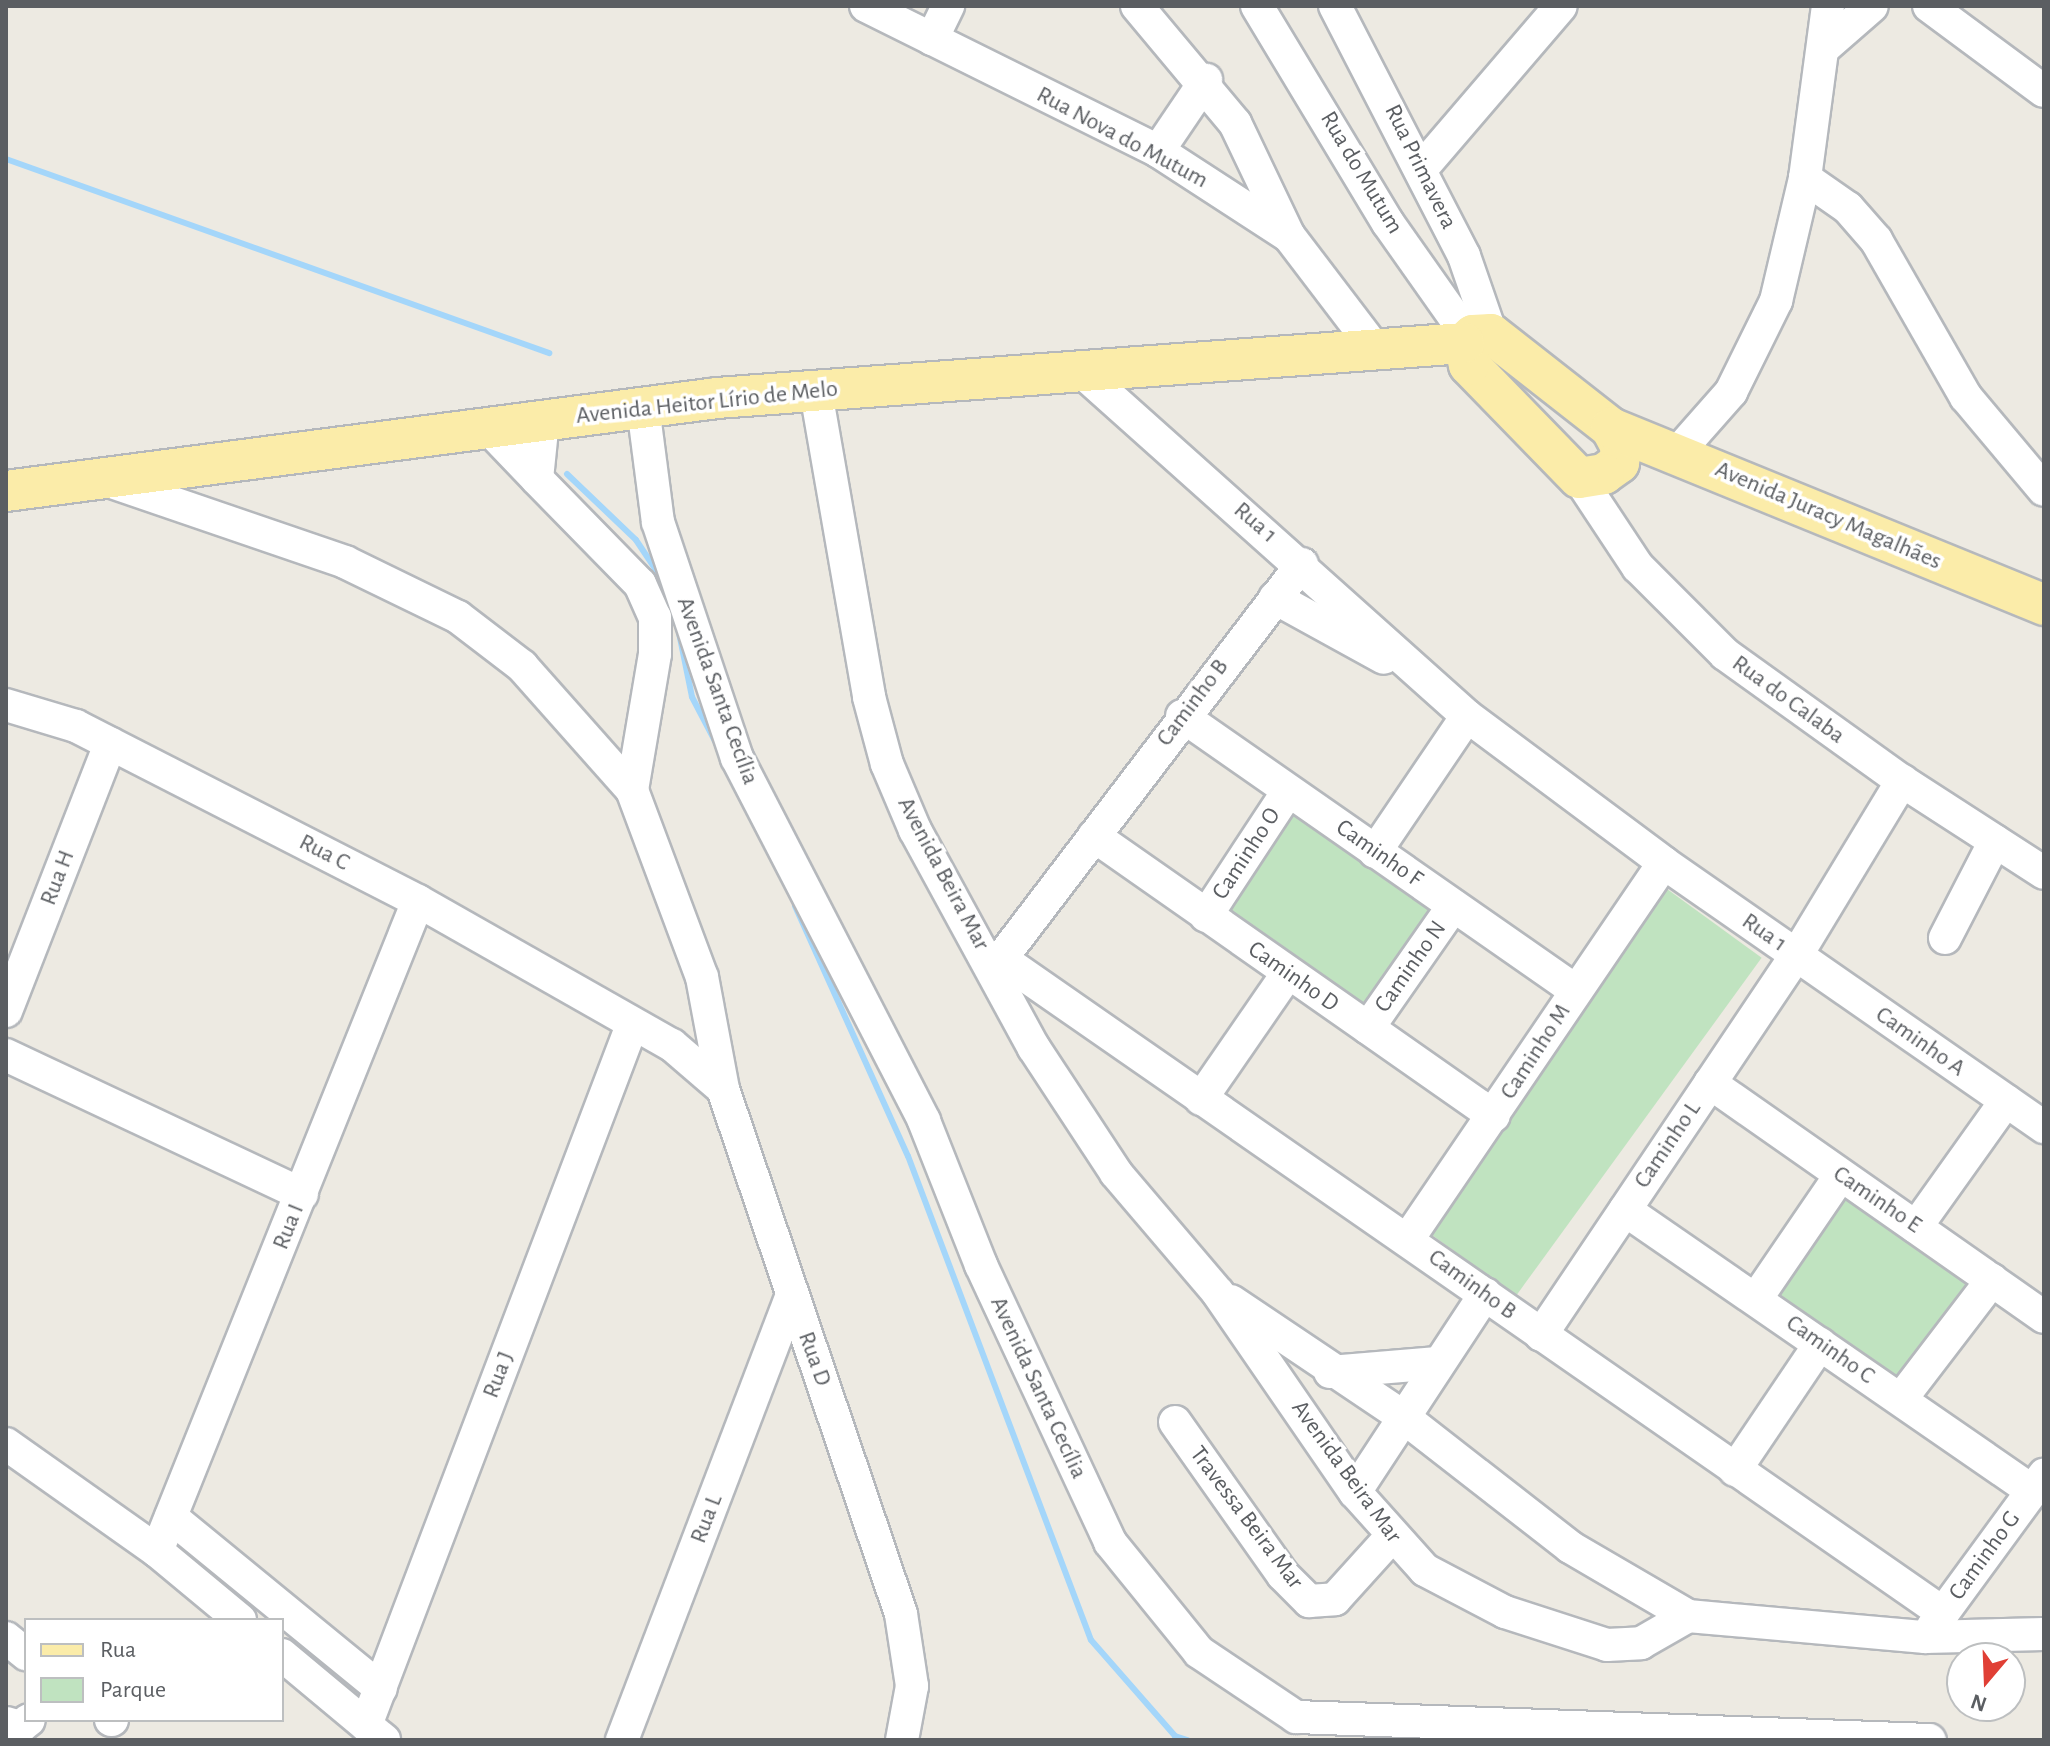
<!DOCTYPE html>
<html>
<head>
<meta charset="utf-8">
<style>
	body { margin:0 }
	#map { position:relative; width:2050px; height:1746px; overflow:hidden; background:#edeae2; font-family:"Alegreya Sans",sans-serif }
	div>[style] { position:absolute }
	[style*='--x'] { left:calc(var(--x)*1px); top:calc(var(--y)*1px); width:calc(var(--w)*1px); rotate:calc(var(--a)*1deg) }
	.green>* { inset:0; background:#c0e3c0; transform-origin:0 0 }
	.stream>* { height:6px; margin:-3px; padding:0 3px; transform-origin:3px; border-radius:3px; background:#a4d6fa }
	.roads { filter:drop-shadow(2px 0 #b5b8bc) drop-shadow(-2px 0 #b5b8bc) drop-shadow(0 2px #b5b8bc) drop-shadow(0 -2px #b5b8bc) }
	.minor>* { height:32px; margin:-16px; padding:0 16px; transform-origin:16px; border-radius:16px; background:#fff }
	.major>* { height:40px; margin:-20px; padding:0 20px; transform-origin:20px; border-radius:20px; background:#fbeca9 }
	span { translate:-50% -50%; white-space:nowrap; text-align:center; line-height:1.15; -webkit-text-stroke:7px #fff; paint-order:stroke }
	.street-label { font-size:24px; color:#5b5e62 }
	.frame { position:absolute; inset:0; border:8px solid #5b5e62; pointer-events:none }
	.legend { position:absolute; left:24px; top:1618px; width:260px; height:104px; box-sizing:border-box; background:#fff; border:2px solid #bdbfc0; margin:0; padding:10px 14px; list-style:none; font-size:24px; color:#5b5e62 }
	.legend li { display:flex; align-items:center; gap:16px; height:40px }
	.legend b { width:40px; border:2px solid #bdbfc0 }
	.north { position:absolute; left:1946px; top:1642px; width:80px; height:80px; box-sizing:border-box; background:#fff; border:2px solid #bdbfc0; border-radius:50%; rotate:199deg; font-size:22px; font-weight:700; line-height:32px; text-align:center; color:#5b5e62 }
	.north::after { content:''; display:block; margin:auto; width:28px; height:36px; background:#e03f35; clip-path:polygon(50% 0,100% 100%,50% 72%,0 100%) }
</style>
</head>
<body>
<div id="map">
	<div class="green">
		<i style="left:1291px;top:810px;width:176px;height:127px;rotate:35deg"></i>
		<i style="left:1667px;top:889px;width:117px;height:418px;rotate:36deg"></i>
		<i style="left:1825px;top:1178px;width:177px;height:128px;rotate:35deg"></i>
	</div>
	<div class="stream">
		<i style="--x:6;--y:159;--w:577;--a:19.66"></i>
		<i style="--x:567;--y:474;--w:95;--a:43.7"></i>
		<i style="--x:636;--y:540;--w:43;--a:56.3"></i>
		<i style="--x:678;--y:628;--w:70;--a:78.5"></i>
		<i style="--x:692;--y:697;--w:54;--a:62.5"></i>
		<i style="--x:795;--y:906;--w:274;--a:65.7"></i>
		<i style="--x:908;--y:1156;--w:517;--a:69.29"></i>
		<i style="--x:1091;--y:1640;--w:128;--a:48.8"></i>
		<i style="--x:1175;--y:1736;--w:13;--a:18"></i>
	</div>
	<div class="roads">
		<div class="minor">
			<i style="--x:866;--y:6;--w:326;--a:26.4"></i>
			<i style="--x:1158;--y:151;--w:156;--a:33"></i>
			<i style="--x:1289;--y:236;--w:142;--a:52.7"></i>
			<i style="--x:1137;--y:6;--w:153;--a:50.1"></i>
			<i style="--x:1235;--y:123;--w:125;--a:64.5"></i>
			<i style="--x:1257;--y:6;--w:253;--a:58.9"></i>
			<i style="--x:1388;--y:223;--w:141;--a:54.8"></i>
			<i style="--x:1335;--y:6;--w:281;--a:62.7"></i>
			<i style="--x:1464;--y:256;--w:83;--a:70.9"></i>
			<i style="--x:1929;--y:6;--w:143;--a:36.5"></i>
			<i style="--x:932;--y:39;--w:37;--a:-64"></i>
			<i style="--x:1825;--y:47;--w:62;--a:-41.1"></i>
			<i style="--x:1158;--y:151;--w:86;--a:-55.9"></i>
			<i style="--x:1422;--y:168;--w:213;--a:-49.4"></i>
			<i style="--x:1805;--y:178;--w:52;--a:34.9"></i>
			<i style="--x:1848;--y:208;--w:43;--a:48.8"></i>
			<i style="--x:1876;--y:240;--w:181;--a:60.2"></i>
			<i style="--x:1966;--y:397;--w:121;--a:50"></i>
			<i style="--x:1080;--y:370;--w:519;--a:41.8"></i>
			<i style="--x:1467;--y:716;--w:246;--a:36.7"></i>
			<i style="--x:1664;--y:863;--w:463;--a:34.8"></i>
			<i style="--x:816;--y:392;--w:310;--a:80.1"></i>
			<i style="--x:869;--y:697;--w:69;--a:75"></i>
			<i style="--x:887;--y:764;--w:72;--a:67"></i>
			<i style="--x:915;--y:830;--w:248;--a:61.4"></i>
			<i style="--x:1034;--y:1048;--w:149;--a:56.7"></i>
			<i style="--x:1116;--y:1173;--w:157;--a:49.6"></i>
			<i style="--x:1218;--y:1293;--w:242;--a:55.5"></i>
			<i style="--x:1355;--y:1492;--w:105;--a:48.1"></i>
			<i style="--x:1425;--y:1570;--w:90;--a:27.7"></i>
			<i style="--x:1505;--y:1612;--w:107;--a:17.9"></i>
			<i style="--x:1607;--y:1645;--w:34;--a:-3"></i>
			<i style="--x:1641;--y:1643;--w:54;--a:-29.9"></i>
			<i style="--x:643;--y:407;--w:116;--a:82.6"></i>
			<i style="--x:658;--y:522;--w:249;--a:71.5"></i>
			<i style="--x:737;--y:758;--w:408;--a:62.7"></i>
			<i style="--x:924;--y:1121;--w:155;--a:68.4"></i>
			<i style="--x:981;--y:1265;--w:306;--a:65"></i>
			<i style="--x:1110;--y:1542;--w:141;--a:51"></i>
			<i style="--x:1199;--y:1652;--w:117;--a:33.8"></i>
			<i style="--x:1296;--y:1717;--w:634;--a:2.08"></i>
			<i style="--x:543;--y:420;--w:59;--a:95.8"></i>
			<i style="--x:537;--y:479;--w:147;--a:45.6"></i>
			<i style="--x:640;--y:584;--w:36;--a:66"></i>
			<i style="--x:655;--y:617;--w:37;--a:90"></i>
			<i style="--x:655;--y:654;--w:138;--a:99.6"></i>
			<i style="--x:632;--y:790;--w:200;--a:69.5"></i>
			<i style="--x:702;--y:977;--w:114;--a:79.4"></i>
			<i style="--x:492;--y:432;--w:65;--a:46.2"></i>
			<i style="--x:1679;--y:451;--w:79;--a:-48.6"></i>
			<i style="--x:1731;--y:392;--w:102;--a:-63.7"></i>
			<i style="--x:1776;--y:301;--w:126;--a:-76.7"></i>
			<i style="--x:1805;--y:178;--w:174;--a:-82.4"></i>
			<i style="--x:1579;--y:478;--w:107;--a:56.5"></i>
			<i style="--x:1638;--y:567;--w:123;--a:45"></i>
			<i style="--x:1725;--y:654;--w:218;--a:35.7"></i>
			<i style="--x:1902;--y:781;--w:169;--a:32.9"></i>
			<i style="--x:106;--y:480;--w:253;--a:18.9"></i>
			<i style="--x:345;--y:562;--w:126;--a:26"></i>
			<i style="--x:458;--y:617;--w:81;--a:37.4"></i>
			<i style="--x:522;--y:666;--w:166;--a:48.4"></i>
			<i style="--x:1275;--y:598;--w:124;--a:28.8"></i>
			<i style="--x:6;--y:705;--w:73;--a:16.7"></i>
			<i style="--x:76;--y:726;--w:384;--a:27.1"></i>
			<i style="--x:418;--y:901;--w:292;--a:29.6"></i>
			<i style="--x:672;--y:1045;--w:67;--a:40.8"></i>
			<i style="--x:723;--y:1089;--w:554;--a:71.27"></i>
			<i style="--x:901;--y:1614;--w:73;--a:81.3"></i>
			<i style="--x:912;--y:1686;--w:55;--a:100.5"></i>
			<i style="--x:1182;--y:716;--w:480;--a:34.9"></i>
			<i style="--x:1094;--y:836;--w:488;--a:35"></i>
			<i style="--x:1375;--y:852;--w:164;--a:-55.9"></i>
			<i style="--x:1206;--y:916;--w:149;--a:-56.7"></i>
			<i style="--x:1945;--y:938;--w:109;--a:-62.7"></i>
			<i style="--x:1000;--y:958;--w:1148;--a:34.78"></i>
			<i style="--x:994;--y:968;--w:508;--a:-52.68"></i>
			<i style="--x:6;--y:1011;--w:287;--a:-68.7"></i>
			<i style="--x:1368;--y:1028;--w:149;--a:-55.1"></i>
			<i style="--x:6;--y:1055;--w:327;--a:25.2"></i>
			<i style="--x:1710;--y:1083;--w:408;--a:35"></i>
			<i style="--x:1201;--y:1099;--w:153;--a:-55.4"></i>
			<i style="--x:1625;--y:1210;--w:495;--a:34.6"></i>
			<i style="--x:1916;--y:1227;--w:155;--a:-54.5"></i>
			<i style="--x:1408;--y:1239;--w:455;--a:-55.8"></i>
			<i style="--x:1756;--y:1299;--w:149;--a:-55.7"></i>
			<i style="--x:1231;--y:1301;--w:206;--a:33.9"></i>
			<i style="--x:1402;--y:1416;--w:213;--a:37.9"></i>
			<i style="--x:1570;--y:1547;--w:137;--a:30.3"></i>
			<i style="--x:1688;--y:1616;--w:238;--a:5.1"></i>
			<i style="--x:1925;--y:1637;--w:119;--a:-1.4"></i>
			<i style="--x:1541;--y:1335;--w:457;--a:-56.1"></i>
			<i style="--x:1796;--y:956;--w:205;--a:-58.8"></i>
			<i style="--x:1330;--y:1372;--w:108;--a:-4.8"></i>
			<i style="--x:1901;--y:1399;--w:150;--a:-52.6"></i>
			<i style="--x:1175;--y:1422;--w:187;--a:54.8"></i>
			<i style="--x:1283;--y:1575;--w:37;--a:45"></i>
			<i style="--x:1309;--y:1601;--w:26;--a:-4"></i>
			<i style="--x:1335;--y:1599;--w:84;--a:-47.9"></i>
			<i style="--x:6;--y:1444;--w:185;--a:35.3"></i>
			<i style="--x:157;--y:1551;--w:108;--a:39.7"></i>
			<i style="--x:1735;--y:1470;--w:152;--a:-56"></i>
			<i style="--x:1355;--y:1492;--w:237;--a:-56.7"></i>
			<i style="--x:171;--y:1517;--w:271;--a:39.3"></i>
			<i style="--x:157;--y:1551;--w:700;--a:-68.12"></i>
			<i style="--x:1932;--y:1628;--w:190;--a:-53.8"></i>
			<i style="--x:6;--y:1638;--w:26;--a:39"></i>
			<i style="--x:282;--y:1655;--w:133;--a:39.8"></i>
			<i style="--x:111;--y:1720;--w:1;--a:0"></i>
			<i style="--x:6;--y:1723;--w:15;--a:16"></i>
			<i style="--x:20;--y:1727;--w:11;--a:-38"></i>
			<i style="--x:366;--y:1725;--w:749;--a:-69.19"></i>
			<i style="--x:622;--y:1740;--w:474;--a:-69.1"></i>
		</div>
		<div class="major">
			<i style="--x:1491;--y:334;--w:152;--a:38.1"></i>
			<i style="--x:1611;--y:428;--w:21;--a:62"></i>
			<i style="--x:1621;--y:447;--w:16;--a:97"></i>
			<i style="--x:1619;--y:463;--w:19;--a:144"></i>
			<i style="--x:1604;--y:474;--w:25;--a:171"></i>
			<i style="--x:1579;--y:478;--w:158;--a:-134.2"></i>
			<i style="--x:1469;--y:365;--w:23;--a:-103"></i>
			<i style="--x:1464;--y:343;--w:12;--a:-42"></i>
			<i style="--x:1473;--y:335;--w:18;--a:-3"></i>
			<i style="--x:1611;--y:428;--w:468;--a:22.2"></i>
			<i style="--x:6;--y:491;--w:717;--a:-7.45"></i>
			<i style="--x:717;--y:398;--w:749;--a:-4.21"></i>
		</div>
	</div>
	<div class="street-label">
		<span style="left:1122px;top:138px;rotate:28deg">Rua Nova do Mutum</span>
		<span style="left:1420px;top:167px;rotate:64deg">Rua Primavera</span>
		<span style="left:1361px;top:173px;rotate:59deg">Rua do Mutum</span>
		<span style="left:707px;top:403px;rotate:-6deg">Avenida Heitor Lírio de Melo</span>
		<span style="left:1828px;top:516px;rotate:23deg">Avenida Juracy Magalhães</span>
		<span style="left:1255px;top:523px;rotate:41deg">Rua 1</span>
		<span style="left:717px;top:691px;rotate:70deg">Avenida Santa Cecília</span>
		<span style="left:1788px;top:700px;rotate:36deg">Rua do Calaba</span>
		<span style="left:1193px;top:703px;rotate:-53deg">Caminho B</span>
		<span style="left:324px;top:853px;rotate:27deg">Rua C</span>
		<span style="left:1247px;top:854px;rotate:-57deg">Caminho O</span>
		<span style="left:1379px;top:854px;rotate:35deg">Caminho F</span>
		<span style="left:943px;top:874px;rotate:62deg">Avenida Beira Mar</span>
		<span style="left:58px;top:878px;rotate:-69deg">Rua H</span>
		<span style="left:1764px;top:933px;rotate:35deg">Rua 1</span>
		<span style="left:1411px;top:967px;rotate:-55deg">Caminho N</span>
		<span style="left:1293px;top:977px;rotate:35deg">Caminho D</span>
		<span style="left:1920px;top:1042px;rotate:35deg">Caminho A</span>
		<span style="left:1536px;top:1052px;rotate:-57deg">Caminho M</span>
		<span style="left:1668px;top:1145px;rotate:-56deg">Caminho L</span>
		<span style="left:1877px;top:1200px;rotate:34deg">Caminho E</span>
		<span style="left:289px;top:1227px;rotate:-68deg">Rua I</span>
		<span style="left:1472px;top:1285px;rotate:36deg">Caminho B</span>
		<span style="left:1830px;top:1350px;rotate:35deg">Caminho C</span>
		<span style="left:814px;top:1359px;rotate:70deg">Rua D</span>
		<span style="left:499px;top:1375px;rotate:-69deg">Rua J</span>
		<span style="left:1038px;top:1388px;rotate:65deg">Avenida Santa Cecília</span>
		<span style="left:1346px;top:1472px;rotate:54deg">Avenida Beira Mar</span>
		<span style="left:1246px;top:1518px;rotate:53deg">Travessa Beira Mar</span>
		<span style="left:707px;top:1519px;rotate:-69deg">Rua L</span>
		<span style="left:1985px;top:1556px;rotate:-54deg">Caminho G</span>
	</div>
	<div class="frame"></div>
	<ul class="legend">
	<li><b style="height:10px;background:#fbeca9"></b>Rua</li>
	<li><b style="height:22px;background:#c0e3c0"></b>Parque</li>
	</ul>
	<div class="north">N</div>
</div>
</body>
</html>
